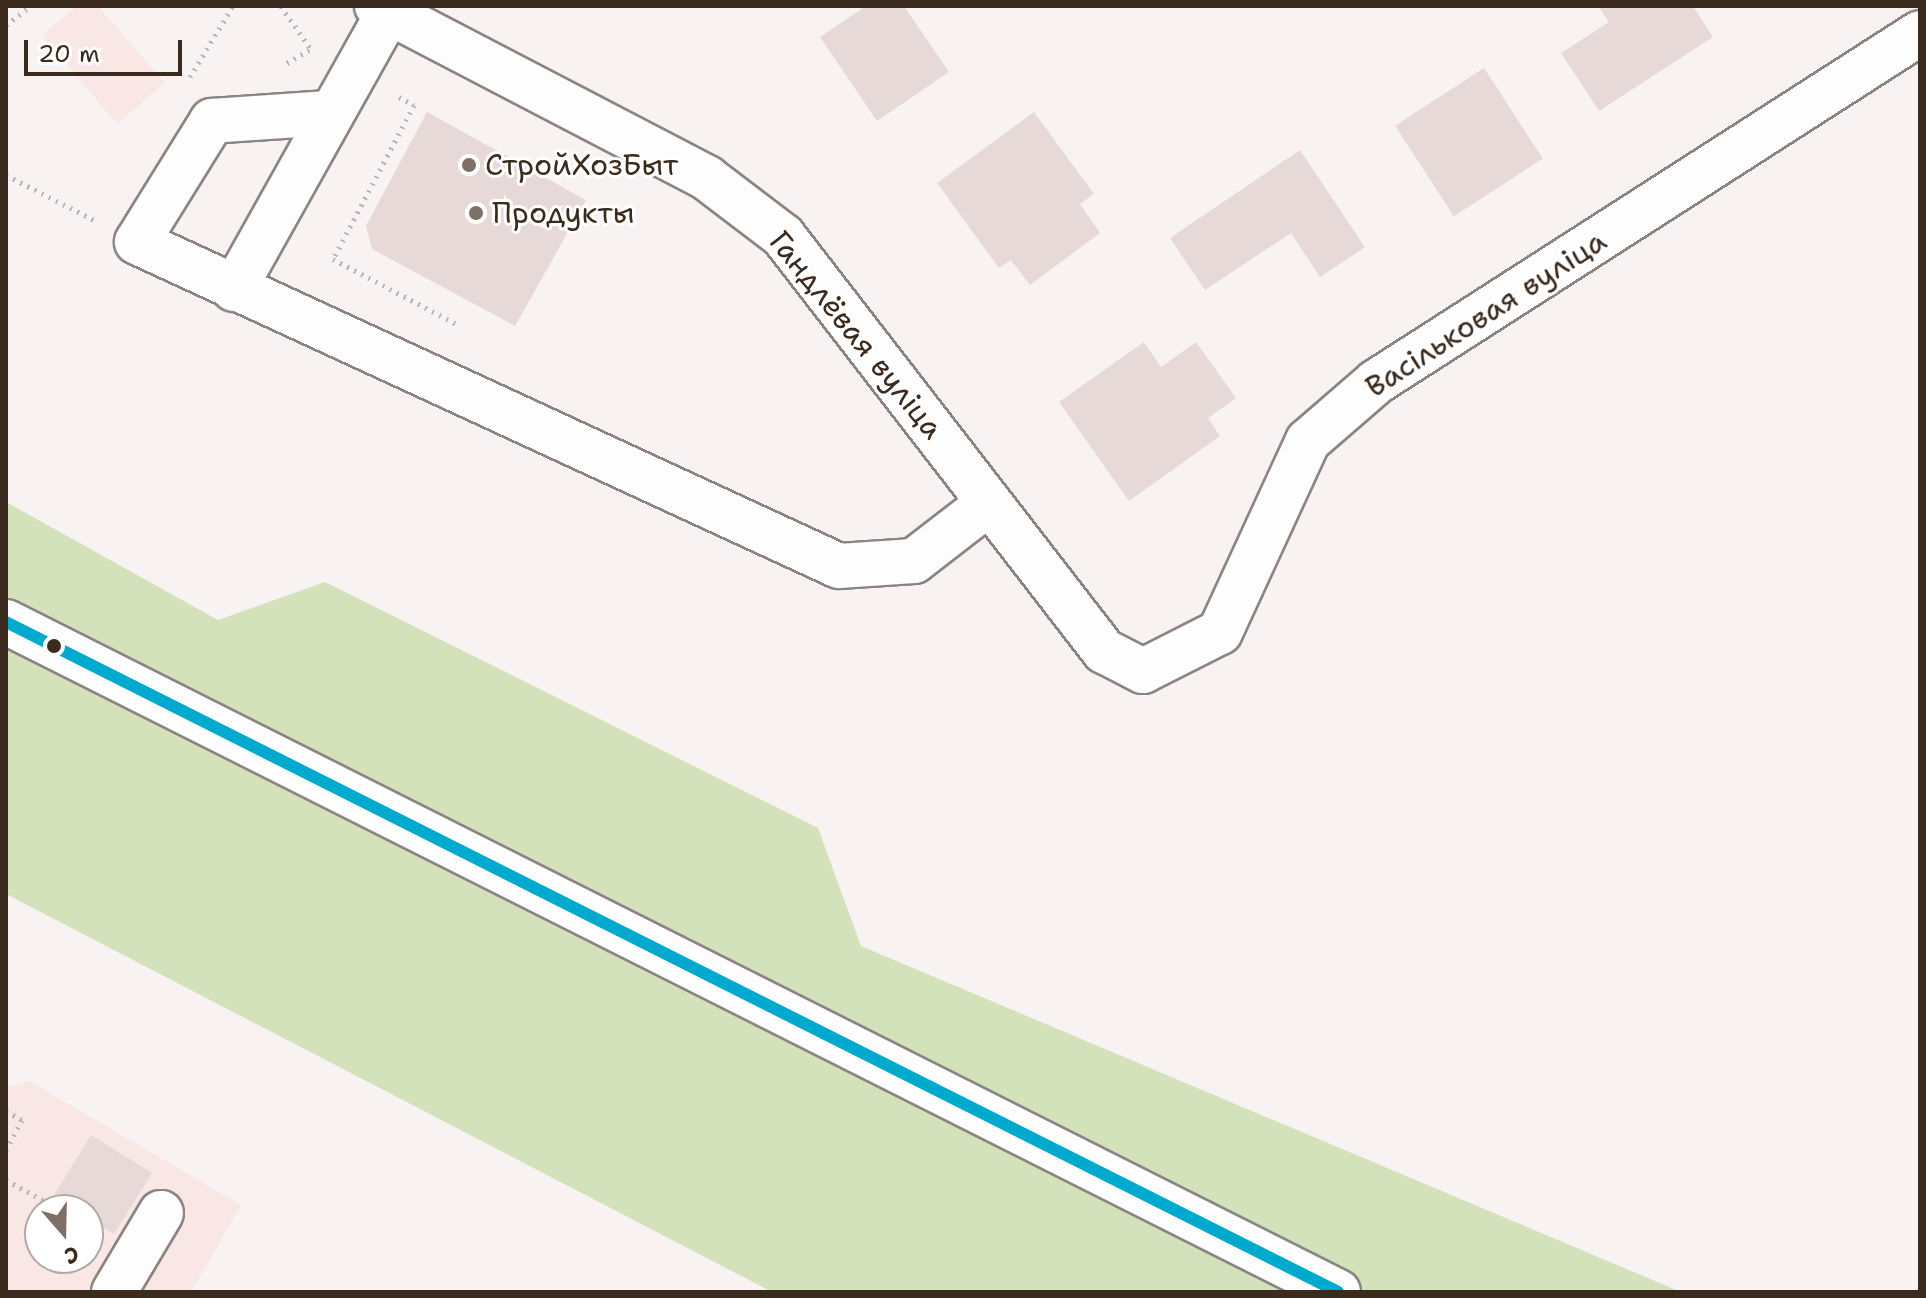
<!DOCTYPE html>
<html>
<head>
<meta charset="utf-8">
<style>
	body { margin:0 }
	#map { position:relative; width:1926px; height:1298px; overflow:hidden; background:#f8f2f2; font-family:"Shantell Sans",sans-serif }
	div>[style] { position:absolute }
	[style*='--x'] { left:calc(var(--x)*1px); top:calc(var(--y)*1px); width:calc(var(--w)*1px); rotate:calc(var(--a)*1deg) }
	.built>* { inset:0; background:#f8e7e5 }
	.green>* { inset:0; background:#d4e2bb }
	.building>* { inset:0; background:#e7d9d7; transform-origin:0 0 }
	.path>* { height:5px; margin-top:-2.5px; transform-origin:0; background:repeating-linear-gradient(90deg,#b8b6b4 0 2px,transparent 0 8px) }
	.roads { filter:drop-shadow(2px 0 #8b8582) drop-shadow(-2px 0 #8b8582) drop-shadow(0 2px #8b8582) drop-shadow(0 -2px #8b8582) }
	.minor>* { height:44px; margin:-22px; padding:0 22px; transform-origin:22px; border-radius:22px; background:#fefdfd }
	.major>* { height:44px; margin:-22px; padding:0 22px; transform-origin:22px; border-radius:22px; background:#fefdfd }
	.bus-1>* { height:12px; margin:-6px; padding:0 6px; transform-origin:6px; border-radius:6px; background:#00a9ce }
	.dots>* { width:22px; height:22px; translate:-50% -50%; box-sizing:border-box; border:4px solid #fff; border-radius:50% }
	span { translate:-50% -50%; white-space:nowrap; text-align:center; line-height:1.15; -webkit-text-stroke:6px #fff; paint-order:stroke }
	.poi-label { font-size:30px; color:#3b2a1e }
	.left { translate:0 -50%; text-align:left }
	.street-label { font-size:30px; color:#3b2a1e }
	.frame { position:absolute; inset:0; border:8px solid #3b2a1e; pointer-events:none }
	.north { position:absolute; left:24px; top:1194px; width:80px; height:80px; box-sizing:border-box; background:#fff; border:2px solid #b1aaa5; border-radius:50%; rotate:160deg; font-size:22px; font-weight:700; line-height:32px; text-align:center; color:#3b2a1e }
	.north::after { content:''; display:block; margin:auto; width:28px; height:36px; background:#7d7068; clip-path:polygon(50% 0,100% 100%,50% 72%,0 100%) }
	.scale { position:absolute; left:24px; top:40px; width:158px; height:36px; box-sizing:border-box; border:4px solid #3b2a1e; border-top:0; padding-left:10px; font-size:24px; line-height:28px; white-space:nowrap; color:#3b2a1e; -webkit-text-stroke:6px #fff; paint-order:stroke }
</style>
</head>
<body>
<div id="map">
	<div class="built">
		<i style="clip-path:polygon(77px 6px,98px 6px,165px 83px,117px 124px,42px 35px)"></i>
		<i style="clip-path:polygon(evenodd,29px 1081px,241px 1205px,191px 1292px,6px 1292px,6px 1088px,29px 1081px,40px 1210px,88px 1210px,88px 1258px,40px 1258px,40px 1210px)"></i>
	</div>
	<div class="green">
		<i style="clip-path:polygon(6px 502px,218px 620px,325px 582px,818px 828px,861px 946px,1681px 1292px,772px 1292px,6px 894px)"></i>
	</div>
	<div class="building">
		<i style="clip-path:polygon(866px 6px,904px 6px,949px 72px,877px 121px,820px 37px)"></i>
		<i style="clip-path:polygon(1598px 6px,1693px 6px,1713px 37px,1599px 111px,1561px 53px,1609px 22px)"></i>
		<i style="left:1484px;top:68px;width:108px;height:106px;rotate:57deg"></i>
		<i style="clip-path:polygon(427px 112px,586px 200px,515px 326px,372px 249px,366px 226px)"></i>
		<i style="clip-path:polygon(1034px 112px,1094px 194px,1080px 204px,1100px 233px,1030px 285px,1011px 260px,999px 268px,937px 183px)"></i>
		<i style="clip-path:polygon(1300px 150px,1365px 247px,1320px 277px,1291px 233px,1205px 290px,1170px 238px)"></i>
		<i style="clip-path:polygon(1144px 342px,1161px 367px,1196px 342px,1236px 398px,1208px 418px,1220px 436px,1129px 501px,1059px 402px)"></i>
		<i style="clip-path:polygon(91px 1135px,152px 1173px,114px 1234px,88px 1218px,88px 1210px,53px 1197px)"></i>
	</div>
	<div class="path">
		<i style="--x:281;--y:6;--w:55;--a:55.4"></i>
		<i style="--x:6;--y:25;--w:31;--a:-38"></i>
		<i style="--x:287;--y:63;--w:26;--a:-31"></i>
		<i style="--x:190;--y:77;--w:83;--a:-58.8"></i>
		<i style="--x:399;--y:97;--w:17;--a:28"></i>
		<i style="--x:414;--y:105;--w:174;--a:117.7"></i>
		<i style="--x:333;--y:259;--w:141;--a:27.8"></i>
		<i style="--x:6;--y:175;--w:99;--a:27.1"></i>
		<i style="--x:6;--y:1111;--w:18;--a:29"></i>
		<i style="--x:22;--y:1120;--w:34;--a:118"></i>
		<i style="--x:6;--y:1180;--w:63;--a:28.6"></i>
	</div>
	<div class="roads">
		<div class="minor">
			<i style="--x:377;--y:6;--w:372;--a:27.5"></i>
			<i style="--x:707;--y:178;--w:96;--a:37.3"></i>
			<i style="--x:783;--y:236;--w:525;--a:52.28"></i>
			<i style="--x:1104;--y:651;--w:44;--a:27.1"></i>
			<i style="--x:1143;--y:671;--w:86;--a:-26.9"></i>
			<i style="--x:1220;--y:632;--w:210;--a:-65.3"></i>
			<i style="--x:1308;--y:441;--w:90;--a:-40.9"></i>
			<i style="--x:1376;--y:382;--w:646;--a:-32.68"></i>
			<i style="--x:328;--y:113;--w:116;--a:176.1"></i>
			<i style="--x:212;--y:121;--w:142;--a:121.8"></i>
			<i style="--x:137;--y:242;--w:773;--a:24.78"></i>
			<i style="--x:839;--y:566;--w:75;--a:-3.8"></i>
			<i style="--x:914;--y:561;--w:95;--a:-37.7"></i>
			<i style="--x:234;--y:289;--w:315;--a:-60.8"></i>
			<i style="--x:114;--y:1292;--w:92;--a:-59.3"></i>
		</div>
		<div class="major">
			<i style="--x:6;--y:622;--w:1491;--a:26.7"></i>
		</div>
	</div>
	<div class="bus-1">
		<i style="--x:6;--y:622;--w:1491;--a:26.7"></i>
	</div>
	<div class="dots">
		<i style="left:469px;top:165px;background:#7d7068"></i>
		<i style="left:476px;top:213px;background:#7d7068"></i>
		<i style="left:54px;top:646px;background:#3b2a1e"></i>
	</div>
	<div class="poi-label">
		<span class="left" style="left:485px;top:165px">СтройХозБыт</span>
		<span class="left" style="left:492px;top:213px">Продукты</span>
	</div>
	<div class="street-label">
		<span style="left:1486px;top:314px;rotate:-33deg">Васільковая вуліца</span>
		<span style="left:856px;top:335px;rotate:51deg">Гандлёвая вуліца</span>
	</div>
	<div class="frame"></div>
	<div class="north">С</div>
	<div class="scale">20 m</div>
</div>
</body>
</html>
